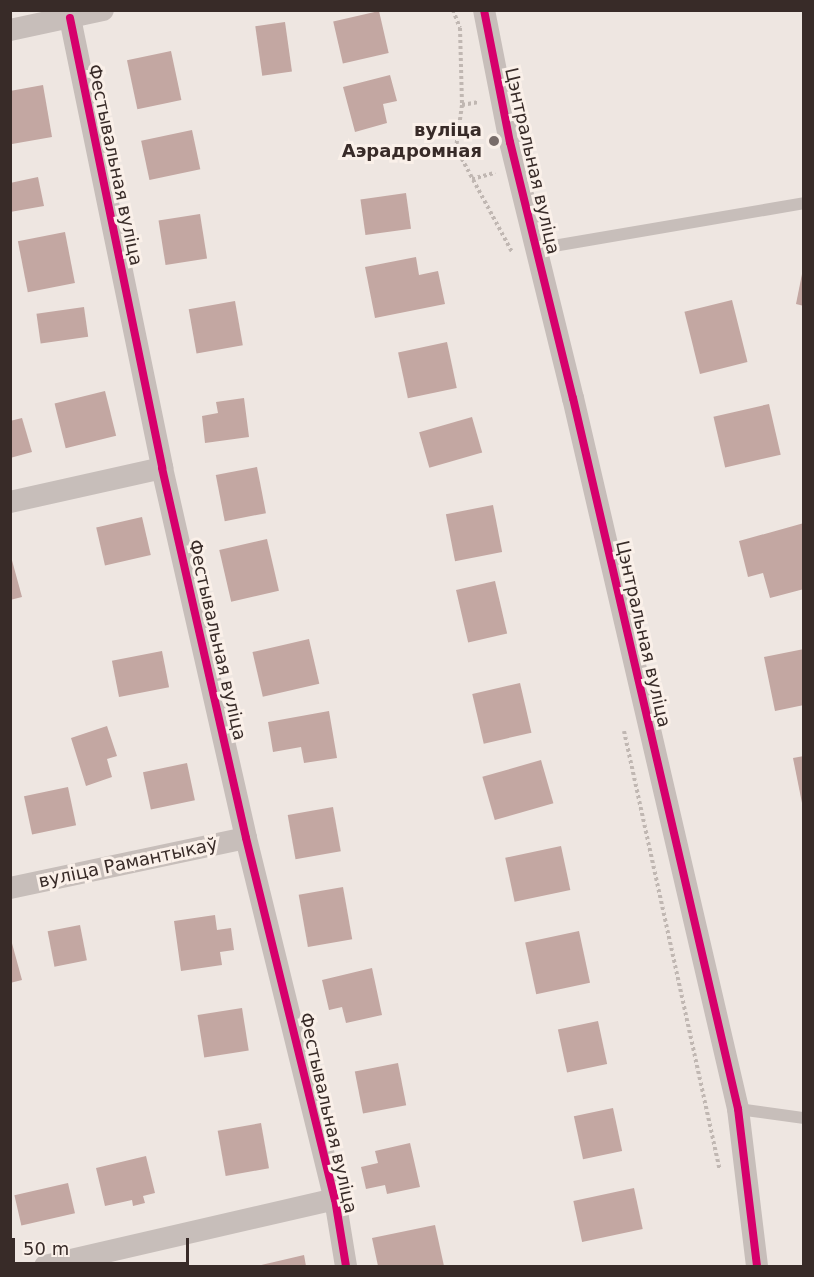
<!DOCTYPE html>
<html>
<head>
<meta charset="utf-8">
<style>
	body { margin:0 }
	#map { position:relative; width:814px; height:1277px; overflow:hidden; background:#eee6e1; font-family:"DejaVu Sans",sans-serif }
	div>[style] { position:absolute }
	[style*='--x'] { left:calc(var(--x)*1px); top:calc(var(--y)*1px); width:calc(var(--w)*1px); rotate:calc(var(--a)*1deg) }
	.building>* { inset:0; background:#c3a7a2; transform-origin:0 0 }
	.path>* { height:4px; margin-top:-2px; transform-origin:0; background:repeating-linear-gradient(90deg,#c0b7b2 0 3px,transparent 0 6px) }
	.lane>* { height:12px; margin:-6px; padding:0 6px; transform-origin:6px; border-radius:6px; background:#c7beba }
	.street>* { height:22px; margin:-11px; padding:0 11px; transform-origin:11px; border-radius:11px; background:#c7beba }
	.cycleway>* { height:8px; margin:-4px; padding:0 4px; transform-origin:4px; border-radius:4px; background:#d6006c }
	.dots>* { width:16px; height:16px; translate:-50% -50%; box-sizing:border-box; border:3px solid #faf0e9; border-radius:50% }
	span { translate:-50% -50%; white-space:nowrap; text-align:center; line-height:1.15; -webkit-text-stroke:6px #faf0e9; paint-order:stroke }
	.poi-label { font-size:18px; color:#382b28; font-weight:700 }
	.right { translate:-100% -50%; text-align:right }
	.street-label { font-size:18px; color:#382b28 }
	.frame { position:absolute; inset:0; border:12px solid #382b28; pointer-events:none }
	.scale { position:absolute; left:12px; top:1238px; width:177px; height:27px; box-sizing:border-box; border:3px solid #382b28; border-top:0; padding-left:8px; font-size:18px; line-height:21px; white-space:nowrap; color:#382b28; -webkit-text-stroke:4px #faf0e9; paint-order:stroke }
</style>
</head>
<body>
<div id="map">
	<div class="building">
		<i style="left:379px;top:11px;width:43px;height:47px;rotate:77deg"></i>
		<i style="left:285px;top:22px;width:50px;height:30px;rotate:82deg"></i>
		<i style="left:171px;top:51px;width:50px;height:45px;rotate:78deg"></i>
		<i style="clip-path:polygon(390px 75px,397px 101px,383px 104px,387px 123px,355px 132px,343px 87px)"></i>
		<i style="clip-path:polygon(43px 85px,52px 137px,12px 144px,10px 91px)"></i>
		<i style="left:192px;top:130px;width:40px;height:52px;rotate:78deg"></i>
		<i style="clip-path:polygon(38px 177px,44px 206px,10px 212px,10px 183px)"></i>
		<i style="left:406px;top:193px;width:36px;height:46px;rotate:82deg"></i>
		<i style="left:200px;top:214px;width:45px;height:42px;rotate:81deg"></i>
		<i style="left:65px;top:232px;width:52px;height:48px;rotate:79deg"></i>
		<i style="clip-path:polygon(416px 257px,419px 275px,438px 271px,445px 304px,375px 318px,365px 267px)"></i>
		<i style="clip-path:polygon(802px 274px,804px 274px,804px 306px,796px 304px)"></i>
		<i style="left:732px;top:300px;width:64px;height:49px;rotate:76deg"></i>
		<i style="left:235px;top:301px;width:45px;height:47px;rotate:80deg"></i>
		<i style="left:84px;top:307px;width:30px;height:48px;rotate:82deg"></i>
		<i style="left:447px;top:342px;width:47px;height:50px;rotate:78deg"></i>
		<i style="left:105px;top:391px;width:46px;height:52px;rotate:76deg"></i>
		<i style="clip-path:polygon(244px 398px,249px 437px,205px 443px,202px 416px,218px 413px,216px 402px)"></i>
		<i style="left:769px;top:404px;width:52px;height:57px;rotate:77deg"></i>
		<i style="left:472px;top:417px;width:37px;height:55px;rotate:74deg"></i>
		<i style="clip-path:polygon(22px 418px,32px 452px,10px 458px,10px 421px)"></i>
		<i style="left:257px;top:467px;width:47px;height:42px;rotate:79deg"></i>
		<i style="left:493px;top:505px;width:48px;height:48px;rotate:79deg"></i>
		<i style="left:142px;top:517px;width:39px;height:47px;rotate:77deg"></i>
		<i style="clip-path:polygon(804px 523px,804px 589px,770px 598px,763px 573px,748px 577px,739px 541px)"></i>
		<i style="left:267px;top:539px;width:53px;height:49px;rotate:77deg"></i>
		<i style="clip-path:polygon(10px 553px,22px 597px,10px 600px)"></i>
		<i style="left:495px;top:581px;width:54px;height:40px;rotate:77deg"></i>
		<i style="left:309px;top:639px;width:46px;height:58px;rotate:77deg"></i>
		<i style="clip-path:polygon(804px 649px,804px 705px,775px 711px,764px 657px)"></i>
		<i style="left:162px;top:651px;width:37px;height:51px;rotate:79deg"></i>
		<i style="left:520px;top:683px;width:51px;height:49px;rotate:77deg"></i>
		<i style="clip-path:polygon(329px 711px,337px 758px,304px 763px,301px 747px,273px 752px,268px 722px)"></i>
		<i style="clip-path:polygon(107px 726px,117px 756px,107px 759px,112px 777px,86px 786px,71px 738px)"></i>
		<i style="clip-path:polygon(804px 756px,804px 803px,802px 803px,793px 758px)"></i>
		<i style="left:541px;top:760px;width:45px;height:61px;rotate:74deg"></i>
		<i style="left:187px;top:763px;width:38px;height:45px;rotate:78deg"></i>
		<i style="left:68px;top:787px;width:39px;height:45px;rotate:78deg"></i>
		<i style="left:333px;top:807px;width:45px;height:46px;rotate:80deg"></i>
		<i style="left:561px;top:846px;width:45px;height:57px;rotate:78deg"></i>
		<i style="left:343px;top:887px;width:53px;height:45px;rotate:80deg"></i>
		<i style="clip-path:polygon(215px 915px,217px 930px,231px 928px,234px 950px,220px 952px,222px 965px,181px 971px,174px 921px)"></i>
		<i style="left:80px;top:925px;width:36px;height:33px;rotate:79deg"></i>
		<i style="left:579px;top:931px;width:53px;height:55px;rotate:78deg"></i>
		<i style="clip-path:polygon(10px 936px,22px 980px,10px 983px)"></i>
		<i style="clip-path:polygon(372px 968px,382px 1015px,346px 1023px,342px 1007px,329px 1010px,322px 980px)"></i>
		<i style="left:242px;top:1008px;width:43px;height:45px;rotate:81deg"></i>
		<i style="left:598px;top:1021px;width:44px;height:41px;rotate:78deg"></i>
		<i style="left:398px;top:1063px;width:43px;height:44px;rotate:79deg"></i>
		<i style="left:613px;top:1108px;width:44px;height:40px;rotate:78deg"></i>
		<i style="left:261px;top:1123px;width:46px;height:44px;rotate:80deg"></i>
		<i style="clip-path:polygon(410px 1143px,420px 1187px,387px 1194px,385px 1185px,366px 1189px,361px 1167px,378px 1163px,375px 1151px)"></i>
		<i style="clip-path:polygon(146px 1156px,155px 1193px,143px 1196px,145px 1203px,133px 1206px,132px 1200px,105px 1206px,96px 1168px)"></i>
		<i style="left:68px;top:1183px;width:31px;height:55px;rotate:77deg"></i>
		<i style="left:634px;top:1188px;width:42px;height:62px;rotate:78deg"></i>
		<i style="clip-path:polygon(435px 1225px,444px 1266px,378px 1266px,372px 1238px)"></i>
		<i style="clip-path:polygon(304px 1255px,306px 1266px,257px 1266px)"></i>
	</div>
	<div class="path">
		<i style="--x:453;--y:10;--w:19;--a:69"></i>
		<i style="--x:460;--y:28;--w:77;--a:88.5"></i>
		<i style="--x:462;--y:105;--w:43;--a:97.9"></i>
		<i style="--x:456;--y:148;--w:118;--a:61.7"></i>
		<i style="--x:462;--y:105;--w:17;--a:-10"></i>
		<i style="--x:472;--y:179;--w:24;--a:-15"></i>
		<i style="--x:624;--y:731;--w:449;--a:77.7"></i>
	</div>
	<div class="lane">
		<i style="--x:536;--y:249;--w:272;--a:-9.7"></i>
		<i style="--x:738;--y:1109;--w:67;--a:7.8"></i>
	</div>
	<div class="street">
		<i style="--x:484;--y:10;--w:135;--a:78.9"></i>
		<i style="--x:510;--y:142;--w:264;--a:76.2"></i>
		<i style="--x:573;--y:398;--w:730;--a:76.93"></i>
		<i style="--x:738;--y:1109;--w:158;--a:83.1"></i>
		<i style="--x:70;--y:18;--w:459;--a:78.4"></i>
		<i style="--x:162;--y:468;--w:379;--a:77.2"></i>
		<i style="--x:246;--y:838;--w:372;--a:76.2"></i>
		<i style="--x:335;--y:1199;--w:68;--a:80.7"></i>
		<i style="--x:10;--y:30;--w:95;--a:-12.1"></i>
		<i style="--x:10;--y:502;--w:156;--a:-12.6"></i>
		<i style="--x:10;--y:888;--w:241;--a:-12"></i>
		<i style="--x:45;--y:1266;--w:298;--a:-13"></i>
	</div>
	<div class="cycleway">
		<i style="--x:484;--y:10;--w:135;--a:78.9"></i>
		<i style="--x:510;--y:142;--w:264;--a:76.2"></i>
		<i style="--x:573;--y:398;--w:730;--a:76.93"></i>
		<i style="--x:738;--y:1109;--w:158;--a:83.1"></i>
		<i style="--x:70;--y:18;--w:459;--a:78.4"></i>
		<i style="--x:162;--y:468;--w:379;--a:77.2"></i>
		<i style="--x:246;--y:838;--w:372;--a:76.2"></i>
		<i style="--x:335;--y:1199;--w:68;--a:80.7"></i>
	</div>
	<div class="dots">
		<i style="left:494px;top:141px;background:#786c69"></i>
	</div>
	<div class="poi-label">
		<span class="right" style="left:482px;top:141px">вуліца<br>Аэрадромная</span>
	</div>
	<div class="street-label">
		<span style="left:532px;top:161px;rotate:77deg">Цэнтральная вуліца</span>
		<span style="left:115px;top:165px;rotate:78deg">Фестывальная вуліца</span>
		<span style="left:643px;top:634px;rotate:77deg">Цэнтральная вуліца</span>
		<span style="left:217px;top:640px;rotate:77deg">Фестывальная вуліца</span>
		<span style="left:128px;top:863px;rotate:-12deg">вуліца Рамантыкаў</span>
		<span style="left:328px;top:1113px;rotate:77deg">Фестывальная вуліца</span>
	</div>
	<div class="frame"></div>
	<div class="scale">50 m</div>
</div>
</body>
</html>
